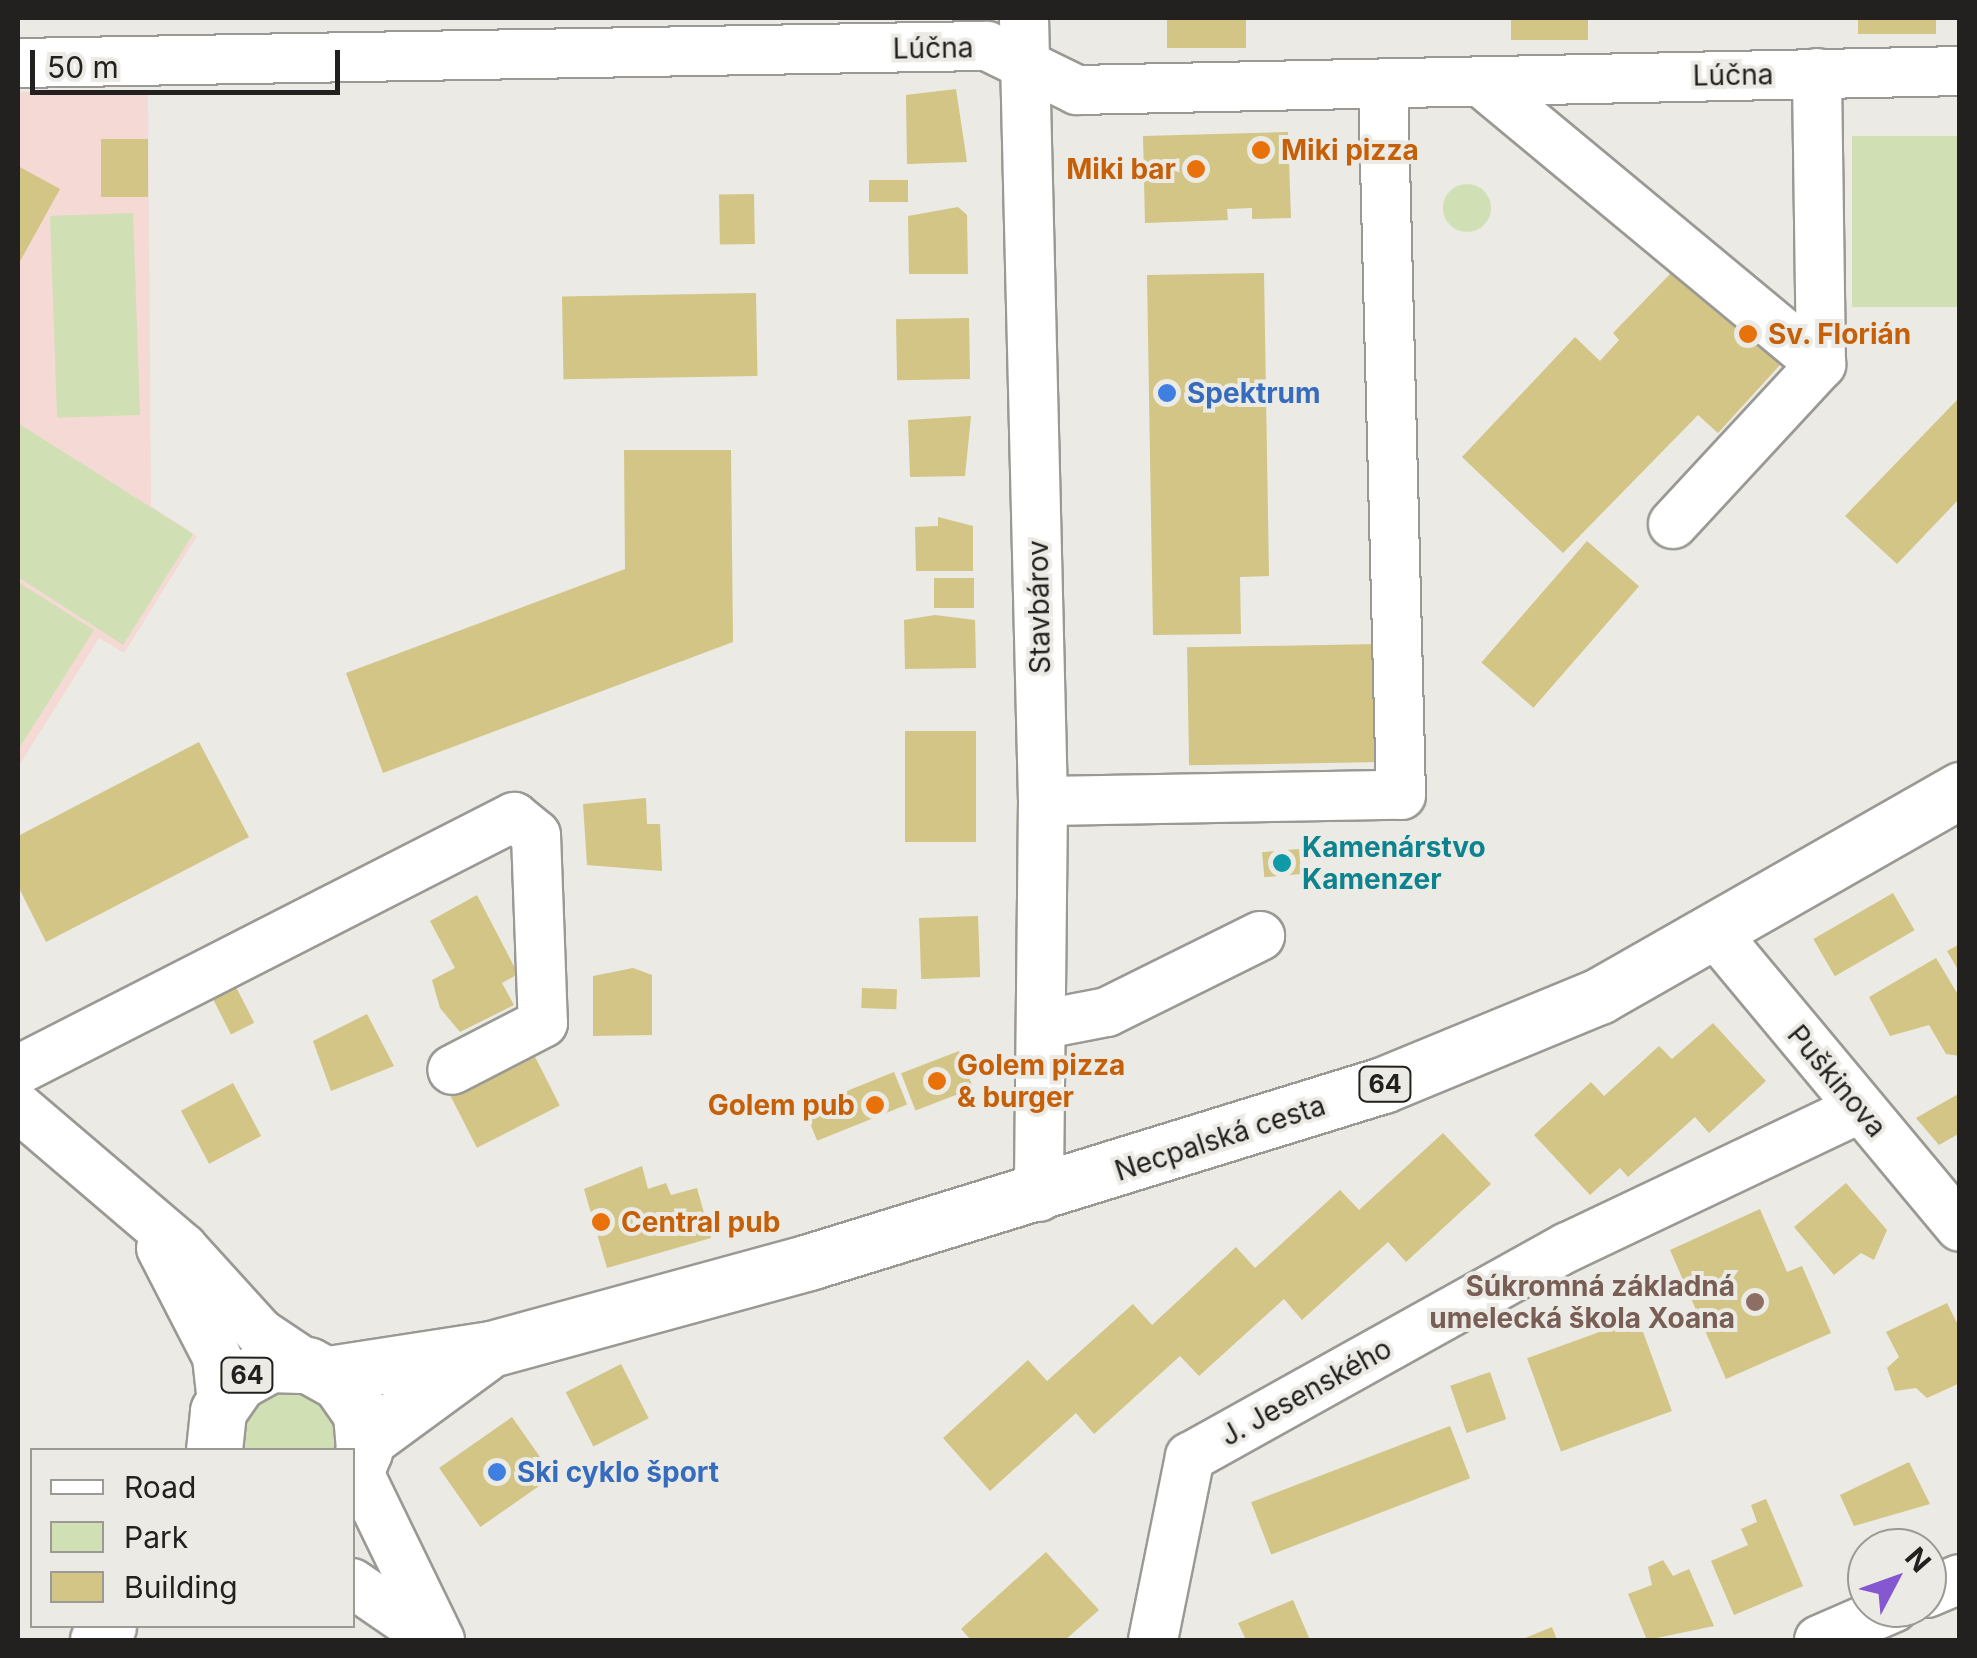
<!DOCTYPE html>
<html>
<head>
<meta charset="utf-8">
<style>
	body { margin:0 }
	#map { position:relative; width:1977px; height:1658px; overflow:hidden; background:#ebeae4; font-family:Inter,sans-serif }
	div>[style] { position:absolute }
	[style*='--x'] { left:calc(var(--x)*1px); top:calc(var(--y)*1px); width:calc(var(--w)*1px); rotate:calc(var(--a)*1deg) }
	.education>* { inset:0; background:#f4d9d5 }
	.green>* { inset:0; background:#d0e0b4; transform-origin:0 0 }
	.round { border-radius:50% }
	.building>* { inset:0; background:#d2c585; transform-origin:0 0 }
	.roads { filter:drop-shadow(2px 0 #9a9994) drop-shadow(-2px 0 #9a9994) drop-shadow(0 2px #9a9994) drop-shadow(0 -2px #9a9994) }
	.minor>* { height:48px; margin:-24px; padding:0 24px; transform-origin:24px; border-radius:24px; background:#fff }
	.major>* { height:55px; margin:-27.5px; padding:0 27.5px; transform-origin:27.5px; border-radius:27.5px; background:#fff }
	.dots>* { width:28px; height:28px; translate:-50% -50%; box-sizing:border-box; border:5px solid #ebeae4; border-radius:50% }
	span { translate:-50% -50%; white-space:nowrap; text-align:center; line-height:1.15; -webkit-text-stroke:8px #ebeae4; paint-order:stroke }
	.shield-label span { padding:2px 8px; background:#ebeae4; border:2px solid; border-radius:8px; -webkit-text-stroke-width:0 }
	.shield-label { font-size:25px; color:#22211f; font-weight:700 }
	.street-label { font-size:28px; color:#22211f }
	.food-label { font-size:28px; color:#c56008; font-weight:700 }
	.left { translate:0 -50%; text-align:left }
	.right { translate:-100% -50%; text-align:right }
	.shop-label { font-size:28px; color:#366cbe; font-weight:700 }
	.culture-label { font-size:28px; color:#0d838f; font-weight:700 }
	.education-label { font-size:28px; color:#785e54; font-weight:700 }
	.frame { position:absolute; inset:0; border:20px solid #22211f; pointer-events:none }
	.legend { position:absolute; left:30px; top:1448px; width:325px; height:180px; box-sizing:border-box; background:#ebeae4; border:2px solid #9b9a95; margin:0; padding:12px 18px; list-style:none; font-size:30px; color:#22211f }
	.legend li { display:flex; align-items:center; gap:20px; height:50px }
	.legend b { width:50px; border:2px solid #9b9a95 }
	.north { position:absolute; left:1847px; top:1528px; width:100px; height:100px; box-sizing:border-box; background:#ebeae4; border:2px solid #9b9a95; border-radius:50%; rotate:49deg; font-size:28px; font-weight:700; line-height:40px; text-align:center; color:#22211f }
	.north::after { content:''; display:block; margin:auto; width:35px; height:45px; background:#8557d0; clip-path:polygon(50% 0,100% 100%,50% 72%,0 100%) }
	.scale { position:absolute; left:30px; top:50px; width:310px; height:45px; box-sizing:border-box; border:5px solid #22211f; border-top:0; padding-left:12px; font-size:30px; line-height:35px; white-space:nowrap; color:#22211f; -webkit-text-stroke:8px #ebeae4; paint-order:stroke }
</style>
</head>
<body>
<div id="map">
	<div class="education">
		<i style="clip-path:polygon(148px 90px,151px 506px,197px 536px,124px 653px,99px 638px,18px 767px,18px 92px)"></i>
	</div>
	<div class="green">
		<i style="left:1959px;top:136px;width:171px;height:107px;rotate:90deg"></i>
		<i class="round" style="left:1443px;top:184px;width:48px;height:48px"></i>
		<i style="left:133px;top:213px;width:202px;height:83px;rotate:88deg"></i>
		<i style="clip-path:polygon(18px 423px,193px 534px,123px 645px,18px 577px)"></i>
		<i style="clip-path:polygon(18px 582px,94px 630px,18px 750px)"></i>
		<i style="clip-path:polygon(292px 1385px,319px 1394px,339px 1418px,341px 1450px,240px 1450px,243px 1414px,265px 1391px)"></i>
	</div>
	<div class="building">
		<i style="left:1167px;top:18px;width:79px;height:30px"></i>
		<i style="left:1511px;top:18px;width:77px;height:22px"></i>
		<i style="left:1858px;top:18px;width:78px;height:16px"></i>
		<i style="clip-path:polygon(956px 89px,967px 162px,907px 164px,906px 95px)"></i>
		<i style="clip-path:polygon(1288px 132px,1291px 218px,1252px 219px,1252px 208px,1227px 209px,1228px 220px,1145px 223px,1143px 136px)"></i>
		<i style="left:101px;top:139px;width:47px;height:58px"></i>
		<i style="clip-path:polygon(18px 166px,60px 189px,18px 265px)"></i>
		<i style="left:869px;top:180px;width:39px;height:22px"></i>
		<i style="left:754px;top:194px;width:50px;height:35px;rotate:89deg"></i>
		<i style="clip-path:polygon(958px 207px,967px 215px,968px 274px,909px 274px,908px 216px)"></i>
		<i style="clip-path:polygon(1673px 271px,1784px 354px,1780px 365px,1718px 433px,1698px 415px,1563px 553px,1462px 457px,1575px 337px,1600px 361px,1619px 340px,1613px 333px)"></i>
		<i style="clip-path:polygon(1264px 273px,1269px 576px,1240px 577px,1241px 634px,1153px 635px,1147px 275px)"></i>
		<i style="left:756px;top:293px;width:83px;height:194px;rotate:89deg"></i>
		<i style="left:969px;top:318px;width:61px;height:73px;rotate:89deg"></i>
		<i style="clip-path:polygon(1957px 400px,1960px 498px,1897px 564px,1845px 516px)"></i>
		<i style="clip-path:polygon(971px 416px,965px 476px,910px 477px,908px 420px)"></i>
		<i style="clip-path:polygon(624px 450px,731px 450px,733px 642px,383px 773px,346px 673px,625px 569px)"></i>
		<i style="clip-path:polygon(938px 517px,973px 526px,973px 571px,916px 571px,915px 527px,938px 526px)"></i>
		<i style="left:1587px;top:541px;width:69px;height:161px;rotate:41deg"></i>
		<i style="left:934px;top:578px;width:40px;height:30px"></i>
		<i style="clip-path:polygon(935px 615px,975px 620px,976px 668px,905px 669px,904px 620px)"></i>
		<i style="left:1379px;top:644px;width:118px;height:192px;rotate:89deg"></i>
		<i style="left:905px;top:731px;width:71px;height:111px"></i>
		<i style="clip-path:polygon(199px 742px,249px 837px,46px 942px,18px 886px,18px 836px)"></i>
		<i style="clip-path:polygon(646px 798px,647px 824px,660px 824px,662px 871px,587px 865px,583px 804px)"></i>
		<i style="left:1299px;top:849px;width:25px;height:37px;rotate:85deg"></i>
		<i style="left:1893px;top:893px;width:43px;height:92px;rotate:60deg"></i>
		<i style="clip-path:polygon(477px 895px,518px 974px,502px 983px,514px 1005px,460px 1032px,440px 1008px,432px 980px,455px 968px,430px 921px)"></i>
		<i style="left:978px;top:916px;width:61px;height:59px;rotate:88deg"></i>
		<i style="clip-path:polygon(1960px 944px,1960px 973px,1947px 951px)"></i>
		<i style="clip-path:polygon(1936px 958px,1960px 998px,1960px 1056px,1946px 1054px,1929px 1025px,1890px 1036px,1869px 997px)"></i>
		<i style="clip-path:polygon(633px 968px,652px 975px,652px 1035px,593px 1036px,593px 976px)"></i>
		<i style="left:236px;top:987px;width:40px;height:26px;rotate:63deg"></i>
		<i style="left:862px;top:988px;width:35px;height:20px;rotate:2deg"></i>
		<i style="clip-path:polygon(367px 1014px,394px 1066px,331px 1091px,313px 1041px)"></i>
		<i style="clip-path:polygon(1713px 1023px,1766px 1081px,1709px 1133px,1695px 1117px,1628px 1177px,1620px 1168px,1590px 1195px,1534px 1135px,1591px 1082px,1604px 1096px,1659px 1046px,1672px 1059px)"></i>
		<i style="left:959px;top:1051px;width:40px;height:62px;rotate:69deg"></i>
		<i style="left:533px;top:1053px;width:59px;height:93px;rotate:63deg"></i>
		<i style="left:894px;top:1072px;width:35px;height:97px;rotate:68deg"></i>
		<i style="left:233px;top:1083px;width:60px;height:59px;rotate:62deg"></i>
		<i style="clip-path:polygon(1960px 1093px,1960px 1133px,1939px 1145px,1916px 1118px)"></i>
		<i style="clip-path:polygon(1443px 1133px,1491px 1184px,1406px 1262px,1388px 1242px,1302px 1320px,1284px 1299px,1199px 1376px,1180px 1356px,1094px 1434px,1076px 1413px,990px 1491px,943px 1438px,1028px 1360px,1047px 1381px,1133px 1304px,1152px 1325px,1236px 1247px,1255px 1268px,1340px 1190px,1359px 1210px)"></i>
		<i style="clip-path:polygon(642px 1166px,648px 1189px,666px 1183px,671px 1195px,697px 1188px,711px 1238px,607px 1268px,584px 1189px)"></i>
		<i style="clip-path:polygon(1846px 1183px,1887px 1230px,1874px 1260px,1861px 1253px,1834px 1275px,1794px 1227px)"></i>
		<i style="clip-path:polygon(1760px 1209px,1787px 1272px,1802px 1266px,1831px 1333px,1726px 1379px,1670px 1250px)"></i>
		<i style="clip-path:polygon(1947px 1303px,1960px 1329px,1960px 1383px,1927px 1398px,1916px 1388px,1895px 1391px,1887px 1368px,1899px 1357px,1886px 1332px)"></i>
		<i style="left:1638px;top:1318px;width:99px;height:118px;rotate:70deg"></i>
		<i style="left:621px;top:1364px;width:61px;height:62px;rotate:63deg"></i>
		<i style="left:1490px;top:1372px;width:50px;height:42px;rotate:71deg"></i>
		<i style="left:512px;top:1417px;width:72px;height:89px;rotate:55deg"></i>
		<i style="left:1450px;top:1426px;width:56px;height:213px;rotate:69deg"></i>
		<i style="clip-path:polygon(1909px 1462px,1930px 1504px,1854px 1526px,1840px 1495px)"></i>
		<i style="clip-path:polygon(1766px 1499px,1803px 1586px,1734px 1615px,1711px 1561px,1748px 1545px,1741px 1529px,1757px 1522px,1751px 1505px)"></i>
		<i style="clip-path:polygon(1046px 1552px,1099px 1610px,1065px 1640px,971px 1640px,961px 1629px)"></i>
		<i style="clip-path:polygon(1663px 1560px,1673px 1576px,1689px 1569px,1714px 1626px,1647px 1640px,1628px 1594px,1652px 1585px,1648px 1567px)"></i>
		<i style="clip-path:polygon(1293px 1600px,1310px 1640px,1246px 1640px,1238px 1623px)"></i>
		<i style="clip-path:polygon(1552px 1627px,1557px 1640px,1520px 1640px)"></i>
	</div>
	<div class="roads">
		<div class="minor">
			<i style="--x:1024;--y:18;--w:783;--a:88.61"></i>
			<i style="--x:1043;--y:801;--w:396;--a:90.6"></i>
			<i style="--x:18;--y:63;--w:969;--a:-1.01"></i>
			<i style="--x:987;--y:46;--w:100;--a:26.1"></i>
			<i style="--x:1077;--y:90;--w:883;--a:-1.23"></i>
			<i style="--x:1481;--y:82;--w:442;--a:39.7"></i>
			<i style="--x:1673;--y:524;--w:218;--a:-47.2"></i>
			<i style="--x:1821;--y:364;--w:291;--a:-90.8"></i>
			<i style="--x:1043;--y:801;--w:358;--a:-1"></i>
			<i style="--x:1401;--y:795;--w:711;--a:-91.45"></i>
			<i style="--x:1716;--y:934;--w:381;--a:50.2"></i>
			<i style="--x:1045;--y:1024;--w:63;--a:-11"></i>
			<i style="--x:1107;--y:1012;--w:171;--a:-26.4"></i>
			<i style="--x:18;--y:1070;--w:557;--a:-27.03"></i>
			<i style="--x:514;--y:817;--w:28;--a:39"></i>
			<i style="--x:536;--y:835;--w:188;--a:87.9"></i>
			<i style="--x:543;--y:1023;--w:102;--a:152.7"></i>
			<i style="--x:18;--y:1107;--w:217;--a:40.5"></i>
			<i style="--x:183;--y:1248;--w:115;--a:47.8"></i>
			<i style="--x:260;--y:1333;--w:58;--a:33.7"></i>
			<i style="--x:161;--y:1248;--w:123;--a:62.8"></i>
			<i style="--x:217;--y:1357;--w:45;--a:83.7"></i>
			<i style="--x:358;--y:1471;--w:188;--a:64.1"></i>
			<i style="--x:352;--y:1583;--w:101;--a:34.5"></i>
			<i style="--x:1927;--y:1593;--w:36;--a:-23"></i>
			<i style="--x:1153;--y:1640;--w:187;--a:-78.6"></i>
			<i style="--x:1190;--y:1457;--w:432;--a:-29.1"></i>
			<i style="--x:1568;--y:1247;--w:322;--a:-25.4"></i>
			<i style="--x:1819;--y:1640;--w:81;--a:-23.4"></i>
		</div>
		<div class="major">
			<i style="--x:329;--y:1374;--w:164;--a:-8.8"></i>
			<i style="--x:491;--y:1349;--w:330;--a:-15.3"></i>
			<i style="--x:809;--y:1262;--w:601;--a:-17.14"></i>
			<i style="--x:1383;--y:1085;--w:234;--a:-22.4"></i>
			<i style="--x:1599;--y:996;--w:416;--a:-29.7"></i>
			<i style="--x:365;--y:1441;--w:147;--a:-36.2"></i>
			<i style="--x:214;--y:1450;--w:39;--a:-84"></i>
			<i style="--x:218;--y:1411;--w:35;--a:-55"></i>
			<i style="--x:238;--y:1382;--w:37;--a:-29"></i>
			<i style="--x:270;--y:1364;--w:38;--a:2"></i>
			<i style="--x:308;--y:1365;--w:35;--a:29"></i>
			<i style="--x:339;--y:1382;--w:39;--a:55"></i>
			<i style="--x:361;--y:1414;--w:37;--a:85"></i>
			<i style="--x:364;--y:1451;--w:31;--a:112"></i>
			<i style="--x:98;--y:1640;--w:17;--a:-54"></i>
		</div>
	</div>
	<div class="dots">
		<i style="left:1261px;top:150px;background:#e8710a"></i>
		<i style="left:1196px;top:169px;background:#e8710a"></i>
		<i style="left:1748px;top:334px;background:#e8710a"></i>
		<i style="left:1167px;top:393px;background:#3f7fe0"></i>
		<i style="left:1282px;top:863px;background:#0f9aa8"></i>
		<i style="left:937px;top:1081px;background:#e8710a"></i>
		<i style="left:875px;top:1105px;background:#e8710a"></i>
		<i style="left:601px;top:1222px;background:#e8710a"></i>
		<i style="left:1755px;top:1302px;background:#8d6e63"></i>
		<i style="left:497px;top:1472px;background:#3f7fe0"></i>
	</div>
	<div class="shield-label">
		<span style="left:1385px;top:1084px">64</span>
		<span style="left:247px;top:1375px">64</span>
	</div>
	<div class="street-label">
		<span style="left:933px;top:48px;rotate:-1deg">Lúčna</span>
		<span style="left:1733px;top:75px;rotate:-1deg">Lúčna</span>
		<span style="left:1039px;top:607px;rotate:-91deg">Stavbárov</span>
		<span style="left:1837px;top:1081px;rotate:50deg">Puškinova</span>
		<span style="left:1220px;top:1138px;rotate:-18deg">Necpalská cesta</span>
		<span style="left:1306px;top:1392px;rotate:-29deg">J. Jesenského</span>
	</div>
	<div class="food-label">
		<span class="left" style="left:1281px;top:150px">Miki pizza</span>
		<span class="right" style="left:1176px;top:169px">Miki bar</span>
		<span class="left" style="left:1768px;top:334px">Sv. Florián</span>
		<span class="left" style="left:957px;top:1081px">Golem pizza<br>&amp; burger</span>
		<span class="right" style="left:855px;top:1105px">Golem pub</span>
		<span class="left" style="left:621px;top:1222px">Central pub</span>
	</div>
	<div class="shop-label">
		<span class="left" style="left:1187px;top:393px">Spektrum</span>
		<span class="left" style="left:517px;top:1472px">Ski cyklo šport</span>
	</div>
	<div class="culture-label">
		<span class="left" style="left:1302px;top:863px">Kamenárstvo<br>Kamenzer</span>
	</div>
	<div class="education-label">
		<span class="right" style="left:1735px;top:1302px">Súkromná základná<br>umelecká škola Xoana</span>
	</div>
	<div class="frame"></div>
	<ul class="legend">
	<li><b style="height:12px;background:#fff"></b>Road</li>
	<li><b style="height:28px;background:#d0e0b4"></b>Park</li>
	<li><b style="height:28px;background:#d2c585"></b>Building</li>
	</ul>
	<div class="north">N</div>
	<div class="scale">50 m</div>
</div>
</body>
</html>
